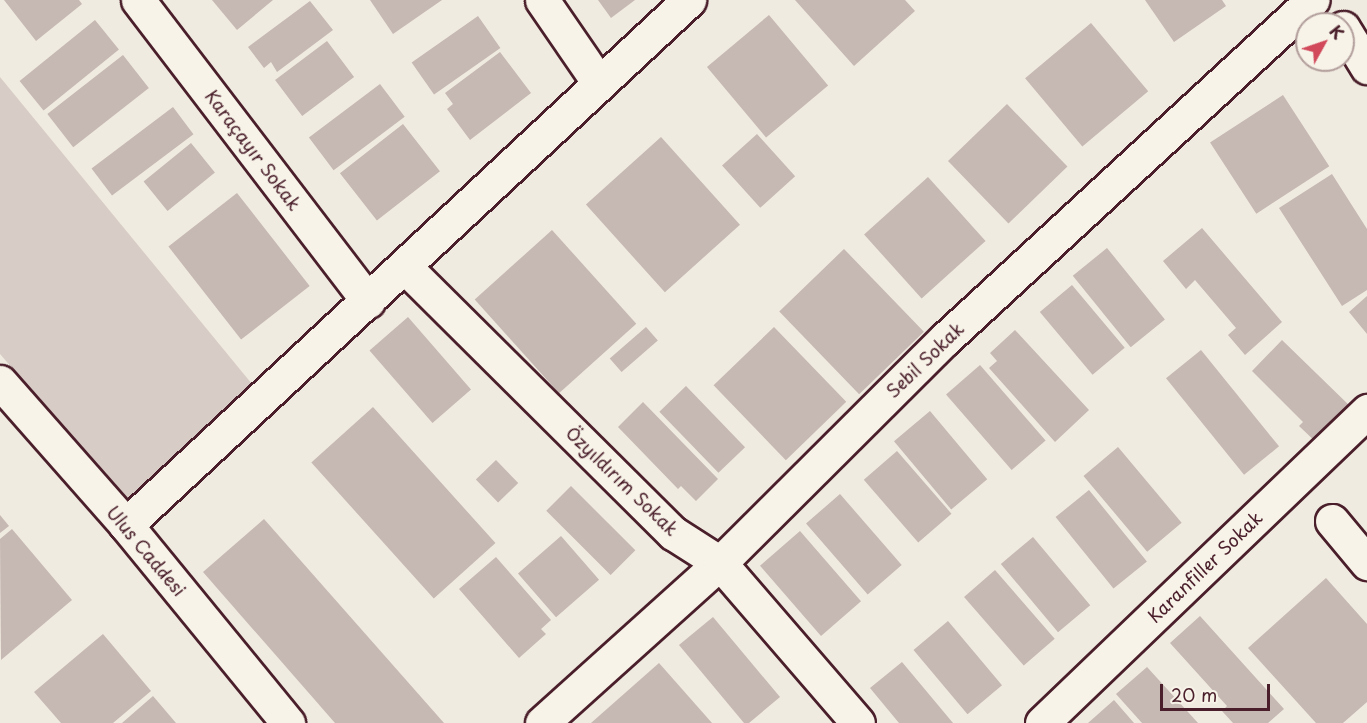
<!DOCTYPE html>
<html>
<head>
<meta charset="utf-8">
<style>
	body { margin:0 }
	#map { position:relative; width:1367px; height:723px; overflow:hidden; background:#f0ebe0; font-family:"Playpen Sans",sans-serif }
	div>[style] { position:absolute }
	[style*='--x'] { left:calc(var(--x)*1px); top:calc(var(--y)*1px); width:calc(var(--w)*1px); rotate:calc(var(--a)*1deg) }
	.green>* { inset:0; background:#d8cdc6 }
	.building>* { inset:0; background:#c6b8b3; transform-origin:0 0 }
	.roads { filter:drop-shadow(2px 0 #4a1f2b) drop-shadow(-2px 0 #4a1f2b) drop-shadow(0 2px #4a1f2b) drop-shadow(0 -2px #4a1f2b) }
	.minor>* { height:33px; margin:-16.5px; padding:0 16.5px; transform-origin:16.5px; border-radius:16.5px; background:#f7f3e8 }
	span { translate:-50% -50%; white-space:nowrap; text-align:center; line-height:1.15; -webkit-text-stroke:5px #f7f3e8; paint-order:stroke }
	.street-label { font-size:18px; color:#4a1f2b }
	.north { position:absolute; left:1295px; top:12px; width:60px; height:60px; box-sizing:border-box; background:#f7f3e8; border:2px solid #b29e9c; border-radius:50%; rotate:50deg; font-size:16px; font-weight:700; line-height:24px; text-align:center; color:#4a1f2b }
	.north::after { content:''; display:block; margin:auto; width:21px; height:27px; background:#d1495b; clip-path:polygon(50% 0,100% 100%,50% 72%,0 100%) }
	.scale { position:absolute; left:1160px; top:684px; width:110px; height:27px; box-sizing:border-box; border:3px solid #4a1f2b; border-top:0; padding-left:8px; font-size:18px; line-height:21px; white-space:nowrap; color:#4a1f2b; -webkit-text-stroke:4px #f7f3e8; paint-order:stroke }
</style>
</head>
<body>
<div id="map">
	<div class="green">
		<i style="clip-path:polygon(0 77px,252px 384px,126px 500px,0 354px)"></i>
	</div>
	<div class="building">
		<i style="clip-path:polygon(4px 0,79px 0,82px 4px,36px 41px)"></i>
		<i style="clip-path:polygon(212px 0,273px 0,237px 30px)"></i>
		<i style="clip-path:polygon(370px 0,442px 0,393px 34px)"></i>
		<i style="clip-path:polygon(598px 0,635px 0,611px 18px)"></i>
		<i style="clip-path:polygon(795px 0,905px 0,915px 11px,854px 66px)"></i>
		<i style="clip-path:polygon(1145px 0,1222px 0,1226px 6px,1174px 42px)"></i>
		<i style="clip-path:polygon(310px 1px,333px 30px,277px 72px,271px 62px,264px 68px,248px 47px)"></i>
		<i style="left:769px;top:15px;width:92px;height:81px;rotate:50deg"></i>
		<i style="left:478px;top:16px;width:39px;height:81px;rotate:55deg"></i>
		<i style="left:95px;top:20px;width:38px;height:97px;rotate:51deg"></i>
		<i style="left:1091px;top:23px;width:89px;height:86px;rotate:50deg"></i>
		<i style="left:327px;top:41px;width:45px;height:65px;rotate:53deg"></i>
		<i style="clip-path:polygon(500px 52px,531px 93px,470px 140px,447px 109px,453px 104px,445px 93px)"></i>
		<i style="left:123px;top:55px;width:42px;height:96px;rotate:52deg"></i>
		<i style="left:380px;top:84px;width:41px;height:89px;rotate:53deg"></i>
		<i style="left:1283px;top:95px;width:85px;height:87px;rotate:57deg"></i>
		<i style="left:1007px;top:104px;width:87px;height:82px;rotate:46deg"></i>
		<i style="left:173px;top:107px;width:34px;height:102px;rotate:53deg"></i>
		<i style="left:403px;top:124px;width:60px;height:80px;rotate:52deg"></i>
		<i style="left:757px;top:134px;width:57px;height:47px;rotate:48deg"></i>
		<i style="left:661px;top:137px;width:118px;height:101px;rotate:48deg"></i>
		<i style="left:191px;top:143px;width:38px;height:61px;rotate:51deg"></i>
		<i style="clip-path:polygon(1332px 174px,1367px 229px,1367px 290px,1342px 306px,1279px 208px)"></i>
		<i style="left:928px;top:177px;width:86px;height:86px;rotate:48deg"></i>
		<i style="left:237px;top:193px;width:118px;height:87px;rotate:52deg"></i>
		<i style="clip-path:polygon(1202px 228px,1282px 322px,1245px 355px,1228px 335px,1236px 328px,1195px 280px,1186px 289px,1163px 261px)"></i>
		<i style="left:552px;top:230px;width:126px;height:104px;rotate:48deg"></i>
		<i style="left:1107px;top:248px;width:92px;height:44px;rotate:51deg"></i>
		<i style="left:844px;top:249px;width:115px;height:90px;rotate:46deg"></i>
		<i style="left:1072px;top:285px;width:82px;height:42px;rotate:50deg"></i>
		<i style="clip-path:polygon(1367px 296px,1367px 334px,1349px 312px)"></i>
		<i style="left:408px;top:317px;width:96px;height:51px;rotate:49deg"></i>
		<i style="left:646px;top:327px;width:18px;height:48px;rotate:49deg"></i>
		<i style="left:774px;top:327px;width:104px;height:84px;rotate:46deg"></i>
		<i style="clip-path:polygon(1015px 330px,1089px 410px,1055px 442px,989px 368px,997px 361px,990px 353px)"></i>
		<i style="clip-path:polygon(1282px 340px,1353px 409px,1319px 445px,1299px 426px,1303px 422px,1252px 371px)"></i>
		<i style="left:1201px;top:350px;width:124px;height:45px;rotate:51deg"></i>
		<i style="left:980px;top:365px;width:100px;height:45px;rotate:49deg"></i>
		<i style="left:686px;top:386px;width:85px;height:37px;rotate:46deg"></i>
		<i style="clip-path:polygon(643px 402px,718px 479px,696px 501px,681px 486px,678px 489px,618px 427px)"></i>
		<i style="left:373px;top:407px;width:183px;height:83px;rotate:48deg"></i>
		<i style="left:930px;top:411px;width:89px;height:47px;rotate:50deg"></i>
		<i style="left:1118px;top:447px;width:99px;height:45px;rotate:50deg"></i>
		<i style="left:897px;top:451px;width:83px;height:44px;rotate:49deg"></i>
		<i style="left:496px;top:460px;width:32px;height:28px;rotate:46deg"></i>
		<i style="left:571px;top:486px;width:91px;height:35px;rotate:45deg"></i>
		<i style="left:1089px;top:490px;width:92px;height:43px;rotate:51deg"></i>
		<i style="left:840px;top:494px;width:94px;height:45px;rotate:49deg"></i>
		<i style="clip-path:polygon(0 515px,9px 526px,0 533px)"></i>
		<i style="clip-path:polygon(264px 519px,444px 723px,335px 723px,203px 572px)"></i>
		<i style="clip-path:polygon(12px 529px,72px 600px,1px 660px,0 539px)"></i>
		<i style="left:800px;top:531px;width:93px;height:53px;rotate:49deg"></i>
		<i style="left:561px;top:536px;width:58px;height:57px;rotate:49deg"></i>
		<i style="left:1033px;top:537px;width:89px;height:42px;rotate:50deg"></i>
		<i style="clip-path:polygon(496px 557px,551px 620px,541px 629px,546px 634px,519px 658px,459px 589px)"></i>
		<i style="left:995px;top:570px;width:91px;height:41px;rotate:49deg"></i>
		<i style="clip-path:polygon(1326px 578px,1367px 624px,1367px 702px,1343px 723px,1316px 723px,1248px 648px)"></i>
		<i style="clip-path:polygon(1200px 616px,1284px 709px,1268px 723px,1233px 723px,1222px 711px,1227px 706px,1170px 643px)"></i>
		<i style="clip-path:polygon(713px 617px,780px 697px,749px 723px,744px 723px,679px 645px)"></i>
		<i style="left:948px;top:621px;width:84px;height:45px;rotate:50deg"></i>
		<i style="clip-path:polygon(103px 634px,151px 691px,113px 723px,61px 723px,34px 692px)"></i>
		<i style="clip-path:polygon(902px 662px,953px 723px,899px 723px,870px 688px)"></i>
		<i style="clip-path:polygon(659px 663px,712px 723px,591px 723px)"></i>
		<i style="clip-path:polygon(1147px 667px,1198px 723px,1142px 723px,1116px 694px)"></i>
		<i style="clip-path:polygon(153px 696px,176px 723px,122px 723px)"></i>
		<i style="clip-path:polygon(1114px 700px,1134px 723px,1088px 723px)"></i>
	</div>
	<div class="roads">
		<div class="minor">
			<i style="--x:138;--y:0;--w:379;--a:52.6"></i>
			<i style="--x:542;--y:0;--w:101;--a:55.5"></i>
			<i style="--x:1343;--y:28;--w:46;--a:58.4"></i>
			<i style="--x:405;--y:267;--w:378;--a:44.8"></i>
			<i style="--x:673;--y:533;--w:56;--a:32.6"></i>
			<i style="--x:720;--y:563;--w:211;--a:49.2"></i>
			<i style="--x:0;--y:382;--w:191;--a:48.6"></i>
			<i style="--x:126;--y:525;--w:256;--a:50.7"></i>
			<i style="--x:1332;--y:521;--w:55;--a:50.2"></i>
			<i style="--x:126;--y:525;--w:770;--a:-43"></i>
			<i style="--x:542;--y:723;--w:239;--a:-42"></i>
			<i style="--x:720;--y:563;--w:317;--a:-44.9"></i>
			<i style="--x:945;--y:339;--w:500;--a:-42.7"></i>
			<i style="--x:1042;--y:723;--w:451;--a:-43.8"></i>
		</div>
	</div>
	<div class="street-label">
		<span style="left:253px;top:150px;rotate:53deg">Karaçayır Sokak</span>
		<span style="left:925px;top:360px;rotate:-44deg">Sebil Sokak</span>
		<span style="left:622px;top:481px;rotate:44deg">Özyıldırım Sokak</span>
		<span style="left:146px;top:551px;rotate:50deg">Ulus Caddesi</span>
		<span style="left:1205px;top:567px;rotate:-44deg">Karanfiller Sokak</span>
	</div>
	<div class="north">K</div>
	<div class="scale">20 m</div>
</div>
</body>
</html>
